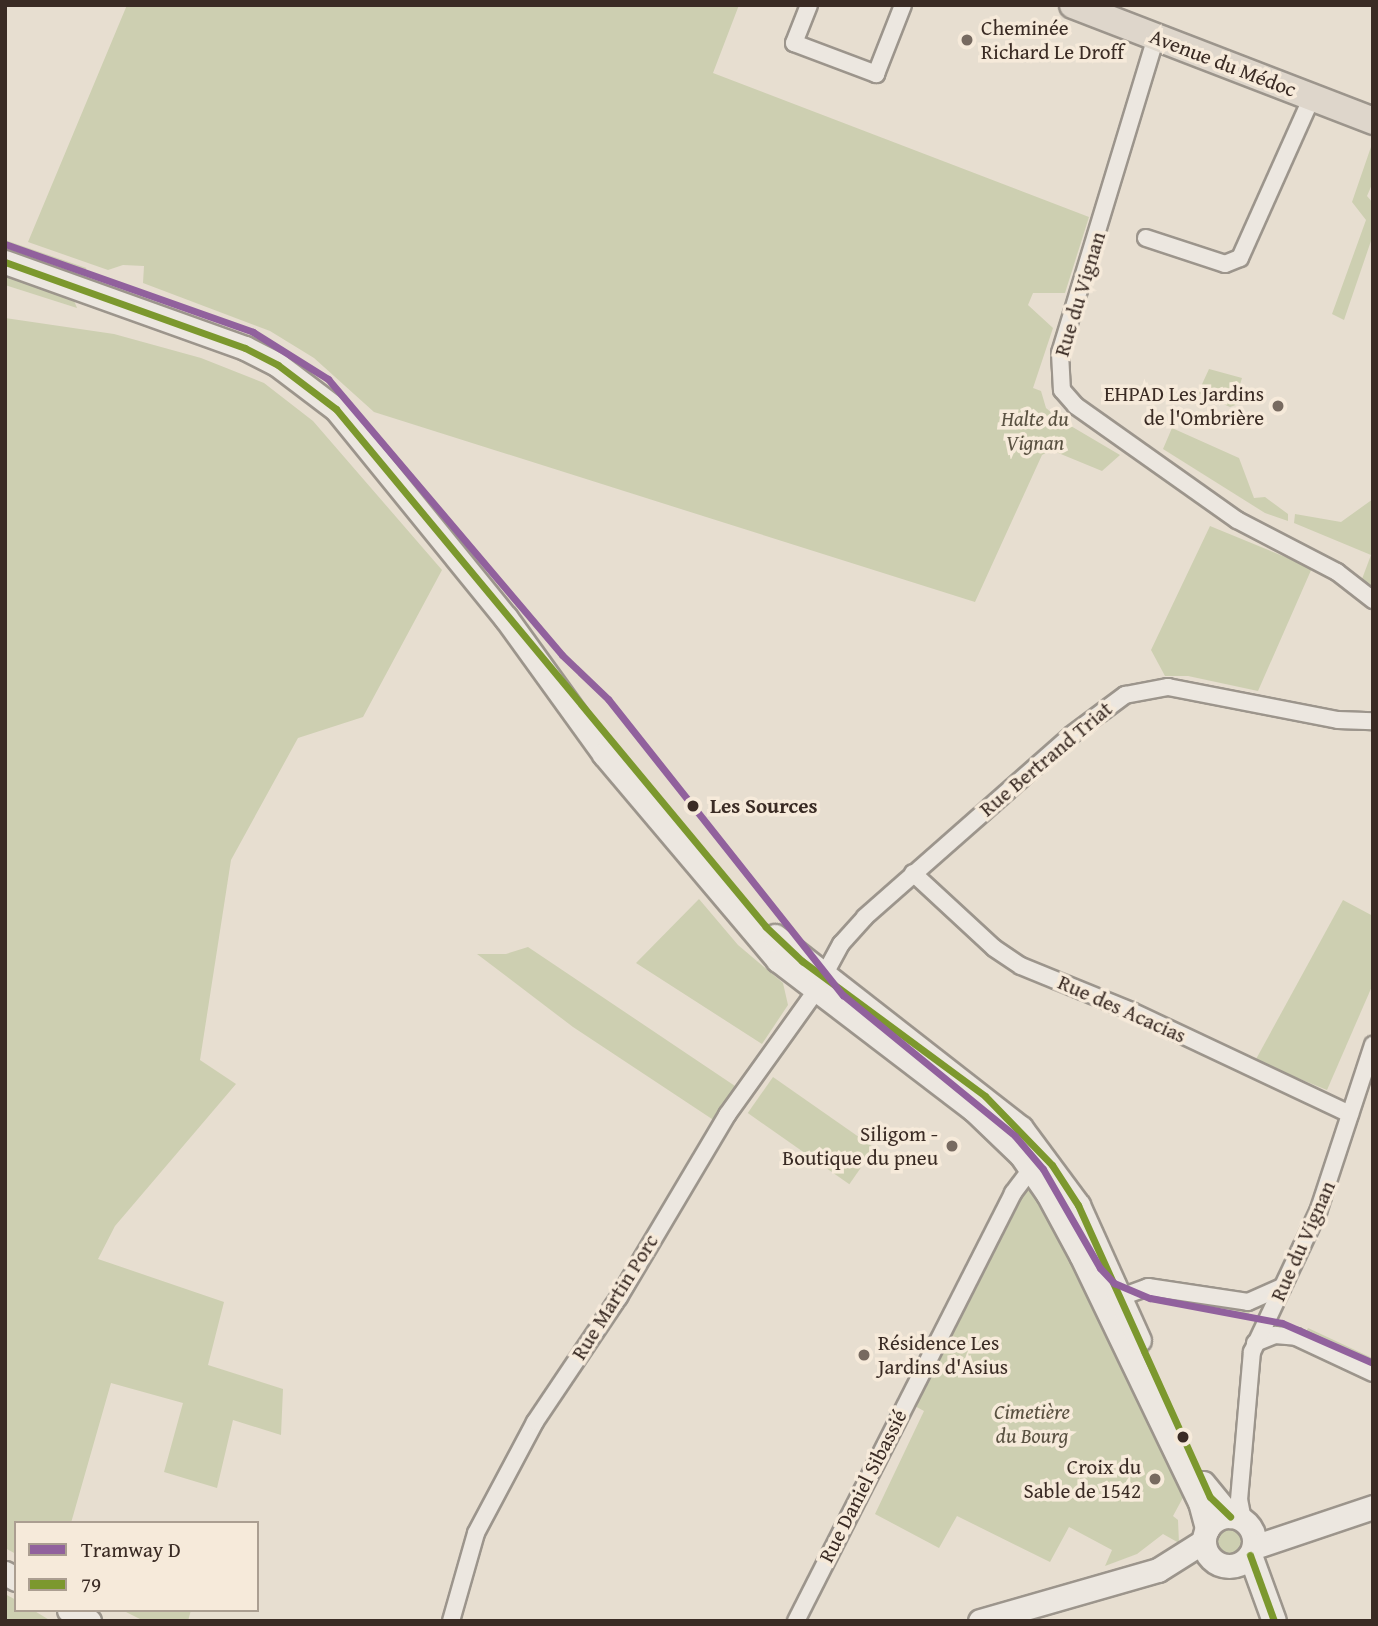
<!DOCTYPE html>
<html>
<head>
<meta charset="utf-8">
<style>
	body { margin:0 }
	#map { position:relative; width:1378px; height:1626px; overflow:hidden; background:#e7ded0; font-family:"Gentium Book Plus",serif }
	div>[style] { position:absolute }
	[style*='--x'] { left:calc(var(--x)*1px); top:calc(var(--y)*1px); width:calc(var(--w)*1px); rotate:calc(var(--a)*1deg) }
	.green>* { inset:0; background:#cdcfb1; transform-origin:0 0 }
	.round { border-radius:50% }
	.roads { filter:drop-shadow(2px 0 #9c958c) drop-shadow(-2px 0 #9c958c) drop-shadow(0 2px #9c958c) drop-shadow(0 -2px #9c958c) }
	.street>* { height:16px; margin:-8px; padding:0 8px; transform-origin:8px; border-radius:8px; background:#ece7e0 }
	.secondary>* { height:23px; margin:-11.5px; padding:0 11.5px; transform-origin:11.5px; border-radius:11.5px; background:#ece7e0 }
	.secondary>.ring { margin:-11.5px; padding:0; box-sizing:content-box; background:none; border:23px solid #ece7e0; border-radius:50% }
	.primary>* { height:26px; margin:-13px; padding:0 13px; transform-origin:13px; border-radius:13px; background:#ded6cb }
	.bus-1>* { height:7px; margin:-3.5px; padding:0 3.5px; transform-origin:3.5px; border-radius:3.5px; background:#7c982e }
	.tram-1>* { height:7px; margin:-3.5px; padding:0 3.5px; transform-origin:3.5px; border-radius:3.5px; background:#91619d }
	.dots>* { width:19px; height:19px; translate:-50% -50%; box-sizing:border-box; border:4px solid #f6eada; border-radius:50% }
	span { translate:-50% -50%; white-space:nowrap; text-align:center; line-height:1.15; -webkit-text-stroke:7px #f6eada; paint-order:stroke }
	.poi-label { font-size:21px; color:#3a2b24 }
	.left { translate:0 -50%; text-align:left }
	.right { translate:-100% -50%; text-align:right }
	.street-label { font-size:21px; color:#3a2b24 }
	.park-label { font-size:21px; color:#595141; font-style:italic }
	.stop-label { font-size:21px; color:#3a2b24; font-weight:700 }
	.frame { position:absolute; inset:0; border:7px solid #3a2b24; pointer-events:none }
	.legend { position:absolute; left:14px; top:1521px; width:245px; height:91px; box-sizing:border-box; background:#f6eada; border:2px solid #ab9e91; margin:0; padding:9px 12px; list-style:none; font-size:21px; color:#3a2b24 }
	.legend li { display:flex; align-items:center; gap:14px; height:35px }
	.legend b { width:35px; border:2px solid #ab9e91 }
</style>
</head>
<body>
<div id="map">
	<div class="green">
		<i style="clip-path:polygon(127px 5px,739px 5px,713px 73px,1089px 217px,1065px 293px,1033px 293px,1028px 305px,1053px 328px,1033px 388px,1041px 391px,1046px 408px,1059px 419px,1120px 455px,1102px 471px,1051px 450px,1042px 455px,975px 602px,374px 412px,314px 358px,270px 331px,143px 283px,144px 266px,123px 265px,108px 270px,28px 242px)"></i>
		<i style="clip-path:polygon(1372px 144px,1373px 182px,1367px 196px,1373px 203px,1373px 235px,1344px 320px,1332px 314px,1366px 220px,1352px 202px)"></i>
		<i style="left:5px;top:240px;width:86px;height:12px;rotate:19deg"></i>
		<i style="clip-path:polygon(5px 274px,73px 298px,77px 308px,5px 285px)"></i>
		<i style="clip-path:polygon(5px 318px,114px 334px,201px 358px,264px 383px,313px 421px,442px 570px,363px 717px,298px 738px,231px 860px,200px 1060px,236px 1084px,115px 1226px,98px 1259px,224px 1302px,208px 1365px,283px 1389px,281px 1435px,233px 1420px,217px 1488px,164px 1472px,183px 1403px,111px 1383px,71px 1523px,16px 1523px,16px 1554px,5px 1548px)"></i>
		<i style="clip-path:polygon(1209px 369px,1242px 378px,1239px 388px,1249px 392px,1244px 402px,1230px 407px,1198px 393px)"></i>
		<i style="clip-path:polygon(1172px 428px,1239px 458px,1254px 498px,1265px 497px,1288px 514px,1288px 521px,1265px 513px,1163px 449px)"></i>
		<i style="clip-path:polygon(1373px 499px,1373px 590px,1362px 579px,1371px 555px,1294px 523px,1295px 514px,1341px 522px)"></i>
		<i style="clip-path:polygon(1210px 526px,1312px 568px,1258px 691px,1188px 676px,1165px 676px,1151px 650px)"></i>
		<i style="clip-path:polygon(699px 899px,738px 945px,783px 983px,788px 1005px,762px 1044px,636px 963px)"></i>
		<i style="clip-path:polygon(1343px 900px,1373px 916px,1373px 984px,1327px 1090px,1255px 1061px)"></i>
		<i style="clip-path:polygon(528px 947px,735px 1086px,715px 1121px,573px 1027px,477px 954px,506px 954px)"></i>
		<i style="left:773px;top:1077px;width:124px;height:44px;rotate:35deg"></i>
		<i style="clip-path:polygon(1022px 1191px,1030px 1191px,1077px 1270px,1186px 1492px,1173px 1516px,1178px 1520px,1179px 1543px,1163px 1534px,1137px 1554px,1105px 1566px,1112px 1550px,1069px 1527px,1050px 1562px,957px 1516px,939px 1548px,875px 1514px,924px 1411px,913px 1405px)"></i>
		<i style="clip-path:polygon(1149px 1293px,1250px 1312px,1246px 1318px,1151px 1302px)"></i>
		<i style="left:1308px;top:1328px;width:72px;height:9px;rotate:25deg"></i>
		<i class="round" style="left:1214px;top:1526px;width:30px;height:30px"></i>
		<i style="clip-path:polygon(5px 1594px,16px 1600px,16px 1610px,33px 1610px,51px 1621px,5px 1621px)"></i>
		<i style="clip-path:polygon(122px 1610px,191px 1610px,188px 1621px,144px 1621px)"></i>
	</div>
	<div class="roads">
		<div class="street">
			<i style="--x:809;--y:5;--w:41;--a:111.5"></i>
			<i style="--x:794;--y:43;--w:88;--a:20.7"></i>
			<i style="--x:876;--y:74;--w:74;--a:-68.6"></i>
			<i style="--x:1156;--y:37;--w:330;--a:106.9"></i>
			<i style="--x:1060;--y:353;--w:37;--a:87"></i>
			<i style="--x:1062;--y:390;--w:21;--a:49"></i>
			<i style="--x:1076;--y:406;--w:197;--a:35.3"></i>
			<i style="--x:1237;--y:520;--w:113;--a:27.5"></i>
			<i style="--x:1337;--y:572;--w:46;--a:37.9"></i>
			<i style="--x:1146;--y:238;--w:83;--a:18.2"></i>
			<i style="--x:1225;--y:264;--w:16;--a:-22"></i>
			<i style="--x:1240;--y:258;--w:176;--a:-65.9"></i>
			<i style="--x:913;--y:873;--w:110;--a:42.8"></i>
			<i style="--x:994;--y:948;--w:32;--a:34"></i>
			<i style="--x:1021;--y:966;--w:119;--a:22.2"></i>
			<i style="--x:1131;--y:1011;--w:242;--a:25.2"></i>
			<i style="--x:1113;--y:1306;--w:12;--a:-48"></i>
			<i style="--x:1121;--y:1297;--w:29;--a:-20"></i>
			<i style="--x:1148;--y:1287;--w:101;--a:8.5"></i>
			<i style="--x:1248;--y:1302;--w:37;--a:-24"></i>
			<i style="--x:1255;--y:1343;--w:22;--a:-22"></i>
			<i style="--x:1275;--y:1335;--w:21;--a:5"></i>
			<i style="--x:1296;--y:1337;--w:85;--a:25.1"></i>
			<i style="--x:1243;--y:1520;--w:20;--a:-101"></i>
			<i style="--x:1239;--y:1500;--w:149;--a:-85"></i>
			<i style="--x:1252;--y:1352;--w:155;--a:-64.8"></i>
			<i style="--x:1318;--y:1212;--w:176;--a:-71.8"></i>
			<i style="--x:451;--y:1621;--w:91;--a:-74.1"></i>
			<i style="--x:476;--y:1533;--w:126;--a:-62"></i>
			<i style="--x:535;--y:1422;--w:151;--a:-56.1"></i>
			<i style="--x:619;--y:1297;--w:212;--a:-59.3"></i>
			<i style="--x:727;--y:1115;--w:151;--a:-54.4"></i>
			<i style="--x:815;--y:992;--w:55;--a:-61.6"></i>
			<i style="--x:841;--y:944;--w:36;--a:-48"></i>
			<i style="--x:865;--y:917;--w:273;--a:-41.4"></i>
			<i style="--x:1070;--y:736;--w:69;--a:-36.7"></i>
			<i style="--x:1125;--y:695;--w:44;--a:-10.5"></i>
			<i style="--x:1168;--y:687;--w:173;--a:11"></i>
			<i style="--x:1338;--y:720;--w:35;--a:2"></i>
			<i style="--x:796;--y:1621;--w:480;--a:-63.1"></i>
			<i style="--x:1013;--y:1193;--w:30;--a:-53"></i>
		</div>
		<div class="secondary">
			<i style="--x:5;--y:262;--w:255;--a:19.7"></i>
			<i style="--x:245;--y:348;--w:37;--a:27"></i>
			<i style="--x:278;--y:365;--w:73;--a:37.2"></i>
			<i style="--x:336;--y:409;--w:269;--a:50.9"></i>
			<i style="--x:506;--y:618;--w:168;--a:54.2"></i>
			<i style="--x:604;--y:754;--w:270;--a:49.8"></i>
			<i style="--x:778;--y:960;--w:245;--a:37.4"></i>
			<i style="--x:973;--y:1109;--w:66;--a:43.8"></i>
			<i style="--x:1021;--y:1155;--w:47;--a:55.3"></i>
			<i style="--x:1048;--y:1194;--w:69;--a:61.6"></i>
			<i style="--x:1081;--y:1255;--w:274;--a:64.3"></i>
			<i style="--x:1200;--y:1502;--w:28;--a:75"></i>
			<i style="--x:775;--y:936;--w:312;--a:38"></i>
			<i style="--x:1021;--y:1128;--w:96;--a:53.5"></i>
			<i style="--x:1078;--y:1205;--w:148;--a:65.7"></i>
			<i style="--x:1203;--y:1483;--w:43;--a:50.7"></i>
			<i class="ring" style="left:1204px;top:1516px;width:27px;height:27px"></i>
			<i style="--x:1254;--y:1547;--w:126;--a:-18.6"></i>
			<i style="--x:1250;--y:1555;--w:70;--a:70"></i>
			<i style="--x:5;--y:1573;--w:13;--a:29"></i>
			<i style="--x:69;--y:1610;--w:23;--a:29"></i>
			<i style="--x:980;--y:1621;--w:185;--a:-16"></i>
			<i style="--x:1158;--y:1570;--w:54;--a:-32.2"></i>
		</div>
		<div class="primary">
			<i style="--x:1073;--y:5;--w:322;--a:21.1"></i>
		</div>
	</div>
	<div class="bus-1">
		<i style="--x:5;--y:262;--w:255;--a:19.7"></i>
		<i style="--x:245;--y:348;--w:37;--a:27"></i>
		<i style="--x:278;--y:365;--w:73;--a:37.2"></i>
		<i style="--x:336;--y:409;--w:673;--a:50.3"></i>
		<i style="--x:766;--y:927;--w:50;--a:43.4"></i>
		<i style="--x:802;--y:961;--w:227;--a:36.4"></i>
		<i style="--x:985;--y:1096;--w:96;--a:45.8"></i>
		<i style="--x:1052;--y:1165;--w:48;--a:57"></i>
		<i style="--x:1078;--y:1205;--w:320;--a:65.7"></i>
		<i style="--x:1210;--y:1497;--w:28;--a:44"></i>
		<i style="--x:1250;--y:1555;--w:70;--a:70"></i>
	</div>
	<div class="tram-1">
		<i style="--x:5;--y:244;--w:263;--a:19.5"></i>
		<i style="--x:253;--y:332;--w:89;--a:32.1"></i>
		<i style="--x:328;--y:379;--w:362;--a:49.7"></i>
		<i style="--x:562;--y:655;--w:64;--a:43.7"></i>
		<i style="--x:608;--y:699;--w:378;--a:51.6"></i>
		<i style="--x:843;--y:995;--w:222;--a:39.3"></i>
		<i style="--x:1015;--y:1136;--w:43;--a:49.7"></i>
		<i style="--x:1043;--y:1169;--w:114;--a:60.1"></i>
		<i style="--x:1100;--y:1268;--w:21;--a:47"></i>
		<i style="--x:1114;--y:1283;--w:39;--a:23"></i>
		<i style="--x:1150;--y:1298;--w:134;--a:10.7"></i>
		<i style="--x:1282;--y:1323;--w:99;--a:23.7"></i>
	</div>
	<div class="dots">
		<i style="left:967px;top:40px;background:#776a60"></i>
		<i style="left:1278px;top:406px;background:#776a60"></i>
		<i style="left:693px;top:806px;background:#3a2b24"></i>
		<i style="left:952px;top:1146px;background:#776a60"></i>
		<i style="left:864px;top:1355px;background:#776a60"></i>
		<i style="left:1183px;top:1437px;background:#3a2b24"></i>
		<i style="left:1155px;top:1479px;background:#776a60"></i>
	</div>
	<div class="poi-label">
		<span class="left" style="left:981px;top:40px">Cheminée<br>Richard Le Droff</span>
		<span class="right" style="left:1264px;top:406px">EHPAD Les Jardins<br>de l'Ombrière</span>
		<span class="right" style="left:938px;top:1146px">Siligom -<br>Boutique du pneu</span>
		<span class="left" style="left:878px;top:1355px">Résidence Les<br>Jardins d'Asius</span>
		<span class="right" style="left:1141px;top:1479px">Croix du<br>Sable de 1542</span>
	</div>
	<div class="street-label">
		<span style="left:1223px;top:63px;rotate:21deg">Avenue du Médoc</span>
		<span style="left:1080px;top:294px;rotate:-73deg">Rue du Vignan</span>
		<span style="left:1046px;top:759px;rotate:-40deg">Rue Bertrand Triat</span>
		<span style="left:1122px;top:1009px;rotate:24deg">Rue des Acacias</span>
		<span style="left:1303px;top:1241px;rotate:-66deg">Rue du Vignan</span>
		<span style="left:615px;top:1297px;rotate:-58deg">Rue Martin Porc</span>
		<span style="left:863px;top:1486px;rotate:-63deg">Rue Daniel Sibassié</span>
	</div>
	<div class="park-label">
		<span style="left:1035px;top:431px">Halte du<br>Vignan</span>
		<span style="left:1032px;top:1424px">Cimetière<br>du Bourg</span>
	</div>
	<div class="stop-label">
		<span class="left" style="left:710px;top:806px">Les Sources</span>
	</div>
	<div class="frame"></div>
	<ul class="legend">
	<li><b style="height:9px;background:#91619d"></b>Tramway D</li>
	<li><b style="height:9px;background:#7c982e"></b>79</li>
	</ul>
</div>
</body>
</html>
